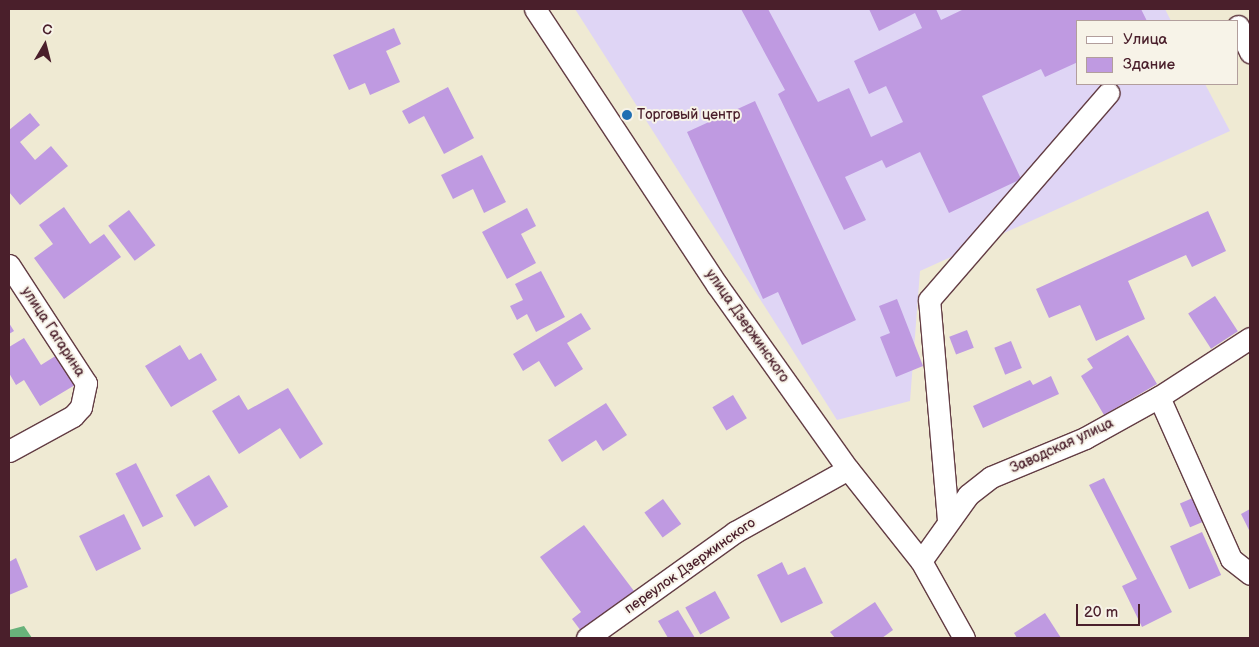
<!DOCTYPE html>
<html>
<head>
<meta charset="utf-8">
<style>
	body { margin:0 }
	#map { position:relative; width:1259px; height:647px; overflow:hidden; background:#efead3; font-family:"Balsamiq Sans",sans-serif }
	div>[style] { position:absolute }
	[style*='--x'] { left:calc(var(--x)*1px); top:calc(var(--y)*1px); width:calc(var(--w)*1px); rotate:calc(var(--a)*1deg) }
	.built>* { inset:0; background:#dfd5f5 }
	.forest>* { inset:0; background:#68b27a }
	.building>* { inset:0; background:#bf9ae1; transform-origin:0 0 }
	.roads { filter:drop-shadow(1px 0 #633d44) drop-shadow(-1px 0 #633d44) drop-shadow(0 1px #633d44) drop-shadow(0 -1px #633d44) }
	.minor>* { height:21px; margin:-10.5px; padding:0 10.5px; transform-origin:10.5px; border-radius:10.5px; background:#fff }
	.dots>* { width:14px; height:14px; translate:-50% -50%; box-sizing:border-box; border:2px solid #f7f3e8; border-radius:50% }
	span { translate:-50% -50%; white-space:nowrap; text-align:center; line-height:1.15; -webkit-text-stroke:4px #f7f3e8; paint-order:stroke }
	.poi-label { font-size:14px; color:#4a1f2b }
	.left { translate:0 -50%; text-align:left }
	.street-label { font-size:14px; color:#4a1f2b }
	.frame { position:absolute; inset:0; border:10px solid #4a1f2b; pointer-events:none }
	.legend { position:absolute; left:1076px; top:20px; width:162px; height:65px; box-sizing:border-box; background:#f7f3e8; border:1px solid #b29e9c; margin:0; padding:6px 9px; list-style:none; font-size:15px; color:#4a1f2b }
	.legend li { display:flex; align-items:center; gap:10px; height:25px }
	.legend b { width:25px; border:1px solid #b29e9c }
	.north { position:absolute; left:20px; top:20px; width:50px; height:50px; -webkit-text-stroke:4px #f7f3e8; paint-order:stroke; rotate:8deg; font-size:14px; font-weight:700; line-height:20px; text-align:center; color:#4a1f2b }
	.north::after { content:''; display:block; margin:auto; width:18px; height:22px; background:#4a1f2b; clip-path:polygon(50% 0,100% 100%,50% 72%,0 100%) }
	.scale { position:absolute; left:1076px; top:604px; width:64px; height:22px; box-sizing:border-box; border:2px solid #4a1f2b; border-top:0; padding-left:6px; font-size:15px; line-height:18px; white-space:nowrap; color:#4a1f2b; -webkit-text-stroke:4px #f7f3e8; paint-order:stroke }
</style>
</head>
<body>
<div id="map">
	<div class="built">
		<i style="clip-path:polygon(575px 9px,1165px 9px,1171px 21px,1078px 21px,1078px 84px,1205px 84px,1230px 131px,920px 271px,910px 401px,837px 420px)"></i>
	</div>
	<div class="forest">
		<i style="clip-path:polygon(24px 626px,32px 638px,9px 638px,9px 630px)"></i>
	</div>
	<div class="building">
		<i style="clip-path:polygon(741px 9px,768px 9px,818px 102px,849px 88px,871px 137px,903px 122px,886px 86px,869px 94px,854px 61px,922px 28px,915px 13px,879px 31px,869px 9px,936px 9px,941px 20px,964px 9px,1141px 9px,1147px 21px,1078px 21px,1078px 62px,1045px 77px,1041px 69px,982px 96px,1021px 179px,949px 213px,920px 152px,886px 168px,882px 160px,845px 177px,866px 220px,844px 230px,778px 94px,785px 90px)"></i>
		<i style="clip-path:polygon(394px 28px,401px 44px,386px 51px,400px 82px,370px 95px,365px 83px,349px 90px,333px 55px)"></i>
		<i style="clip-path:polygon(448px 87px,474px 138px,444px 154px,424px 116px,409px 124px,402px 111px)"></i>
		<i style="clip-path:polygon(755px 101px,856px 320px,802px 345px,778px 292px,763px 299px,687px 132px)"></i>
		<i style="clip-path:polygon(30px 113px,40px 125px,20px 142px,35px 160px,51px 146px,68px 166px,20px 205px,9px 192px,9px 130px)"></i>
		<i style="clip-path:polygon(482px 155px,506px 202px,484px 213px,473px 189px,453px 199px,441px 175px)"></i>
		<i style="clip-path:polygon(64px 207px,90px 244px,104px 234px,121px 257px,64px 299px,34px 258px,53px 244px,39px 225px)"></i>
		<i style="clip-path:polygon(527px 208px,536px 226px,521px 234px,536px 263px,507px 279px,482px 232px)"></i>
		<i style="left:129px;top:210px;width:44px;height:26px;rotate:53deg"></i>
		<i style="clip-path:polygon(1208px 211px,1226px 251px,1192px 267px,1186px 255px,1128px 281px,1145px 319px,1096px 341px,1080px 305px,1049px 318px,1036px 289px)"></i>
		<i style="clip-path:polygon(541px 271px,565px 317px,536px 332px,527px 314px,517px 320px,510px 306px,523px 300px,515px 284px)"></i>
		<i style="left:1215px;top:296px;width:42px;height:32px;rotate:57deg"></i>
		<i style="clip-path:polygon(897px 299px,923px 366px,896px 377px,880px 337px,890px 333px,879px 306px)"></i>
		<i style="clip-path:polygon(581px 313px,591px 329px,567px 343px,583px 369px,555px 387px,539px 361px,523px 371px,513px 354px)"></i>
		<i style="clip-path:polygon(9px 323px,14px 331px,9px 334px)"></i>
		<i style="left:967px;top:330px;width:19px;height:19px;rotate:69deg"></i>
		<i style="clip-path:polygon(1128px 335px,1157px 384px,1104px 415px,1081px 376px,1093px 368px,1087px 359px)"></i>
		<i style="clip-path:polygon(24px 338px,41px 365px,57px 355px,75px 385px,40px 406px,24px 380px,16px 385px,9px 373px,9px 347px)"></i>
		<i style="left:1011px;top:341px;width:29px;height:18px;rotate:68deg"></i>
		<i style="clip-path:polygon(180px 345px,189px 360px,201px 353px,217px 380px,171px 407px,145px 366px)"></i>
		<i style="clip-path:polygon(1051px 376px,1059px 394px,983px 428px,973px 406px,1030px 380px,1033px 385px)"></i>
		<i style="clip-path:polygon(288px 388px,323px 444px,300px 459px,280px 428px,239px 454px,212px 411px,239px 395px,248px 410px)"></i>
		<i style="left:733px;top:395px;width:27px;height:24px;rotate:59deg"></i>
		<i style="clip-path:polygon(606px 403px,627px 435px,603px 451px,596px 440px,562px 462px,548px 440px)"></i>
		<i style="left:136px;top:463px;width:60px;height:23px;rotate:63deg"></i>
		<i style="left:209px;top:475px;width:37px;height:39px;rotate:59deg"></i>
		<i style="clip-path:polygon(1104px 478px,1172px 612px,1142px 627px,1122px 586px,1137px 579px,1089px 485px)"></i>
		<i style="left:1202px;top:494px;width:26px;height:24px;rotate:67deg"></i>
		<i style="left:663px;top:499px;width:31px;height:23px;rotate:54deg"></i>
		<i style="clip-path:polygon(1250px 509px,1250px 532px,1241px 514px)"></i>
		<i style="left:124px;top:514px;width:39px;height:50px;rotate:64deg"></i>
		<i style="clip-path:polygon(584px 525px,637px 595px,584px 635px,572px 619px,581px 612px,540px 557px)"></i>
		<i style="left:1202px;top:532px;width:47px;height:35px;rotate:66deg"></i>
		<i style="clip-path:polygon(16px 558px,28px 587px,9px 595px,9px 562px)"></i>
		<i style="clip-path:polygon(782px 562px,788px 575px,805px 567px,823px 603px,781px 623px,757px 575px)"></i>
		<i style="left:715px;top:591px;width:31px;height:34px;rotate:61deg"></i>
		<i style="clip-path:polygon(875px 602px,893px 630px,882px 638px,835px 638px,830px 632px)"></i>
		<i style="clip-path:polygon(678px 610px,695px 638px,668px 638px,658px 621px)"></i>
		<i style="clip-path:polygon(1045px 613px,1061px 638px,1017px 638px,1014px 633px)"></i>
	</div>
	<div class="roads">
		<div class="minor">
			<i style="--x:535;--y:9;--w:331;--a:56.6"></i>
			<i style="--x:717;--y:285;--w:226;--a:54.6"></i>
			<i style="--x:848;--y:469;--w:117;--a:51.6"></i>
			<i style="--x:921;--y:561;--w:88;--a:60.8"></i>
			<i style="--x:1238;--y:26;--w:29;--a:65"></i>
			<i style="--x:9;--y:265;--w:141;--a:56.9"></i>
			<i style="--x:86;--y:383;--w:25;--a:102"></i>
			<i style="--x:81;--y:407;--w:12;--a:132"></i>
			<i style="--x:73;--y:416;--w:73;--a:151.3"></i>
			<i style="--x:1159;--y:397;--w:177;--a:66"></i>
			<i style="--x:1231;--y:559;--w:24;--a:38"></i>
			<i style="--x:948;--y:520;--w:221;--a:-94.9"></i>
			<i style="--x:929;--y:300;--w:274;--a:-49.1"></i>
			<i style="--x:921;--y:561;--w:81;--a:-54.5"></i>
			<i style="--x:968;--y:495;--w:29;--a:-38"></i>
			<i style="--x:991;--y:477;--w:102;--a:-22.5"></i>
			<i style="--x:1085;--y:438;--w:85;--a:-29"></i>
			<i style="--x:1159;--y:397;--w:108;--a:-33"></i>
			<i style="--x:587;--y:638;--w:182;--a:-35.6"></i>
			<i style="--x:735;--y:532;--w:129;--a:-29.1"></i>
		</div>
	</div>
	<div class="dots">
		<i style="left:627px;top:115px;background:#1f6fb2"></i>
	</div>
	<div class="poi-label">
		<span class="left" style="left:637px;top:115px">Торговый центр</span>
	</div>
	<div class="street-label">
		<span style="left:747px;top:326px;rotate:55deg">улица Дзержинского</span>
		<span style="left:53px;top:332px;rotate:57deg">улица Гагарина</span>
		<span style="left:1062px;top:446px;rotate:-25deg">Заводская улица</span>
		<span style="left:690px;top:566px;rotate:-35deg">переулок Дзержинского</span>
	</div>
	<div class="frame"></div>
	<ul class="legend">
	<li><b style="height:6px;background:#fff"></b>Улица</li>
	<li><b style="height:14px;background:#bf9ae1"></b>Здание</li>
	</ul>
	<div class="north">С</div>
	<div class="scale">20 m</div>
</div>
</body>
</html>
